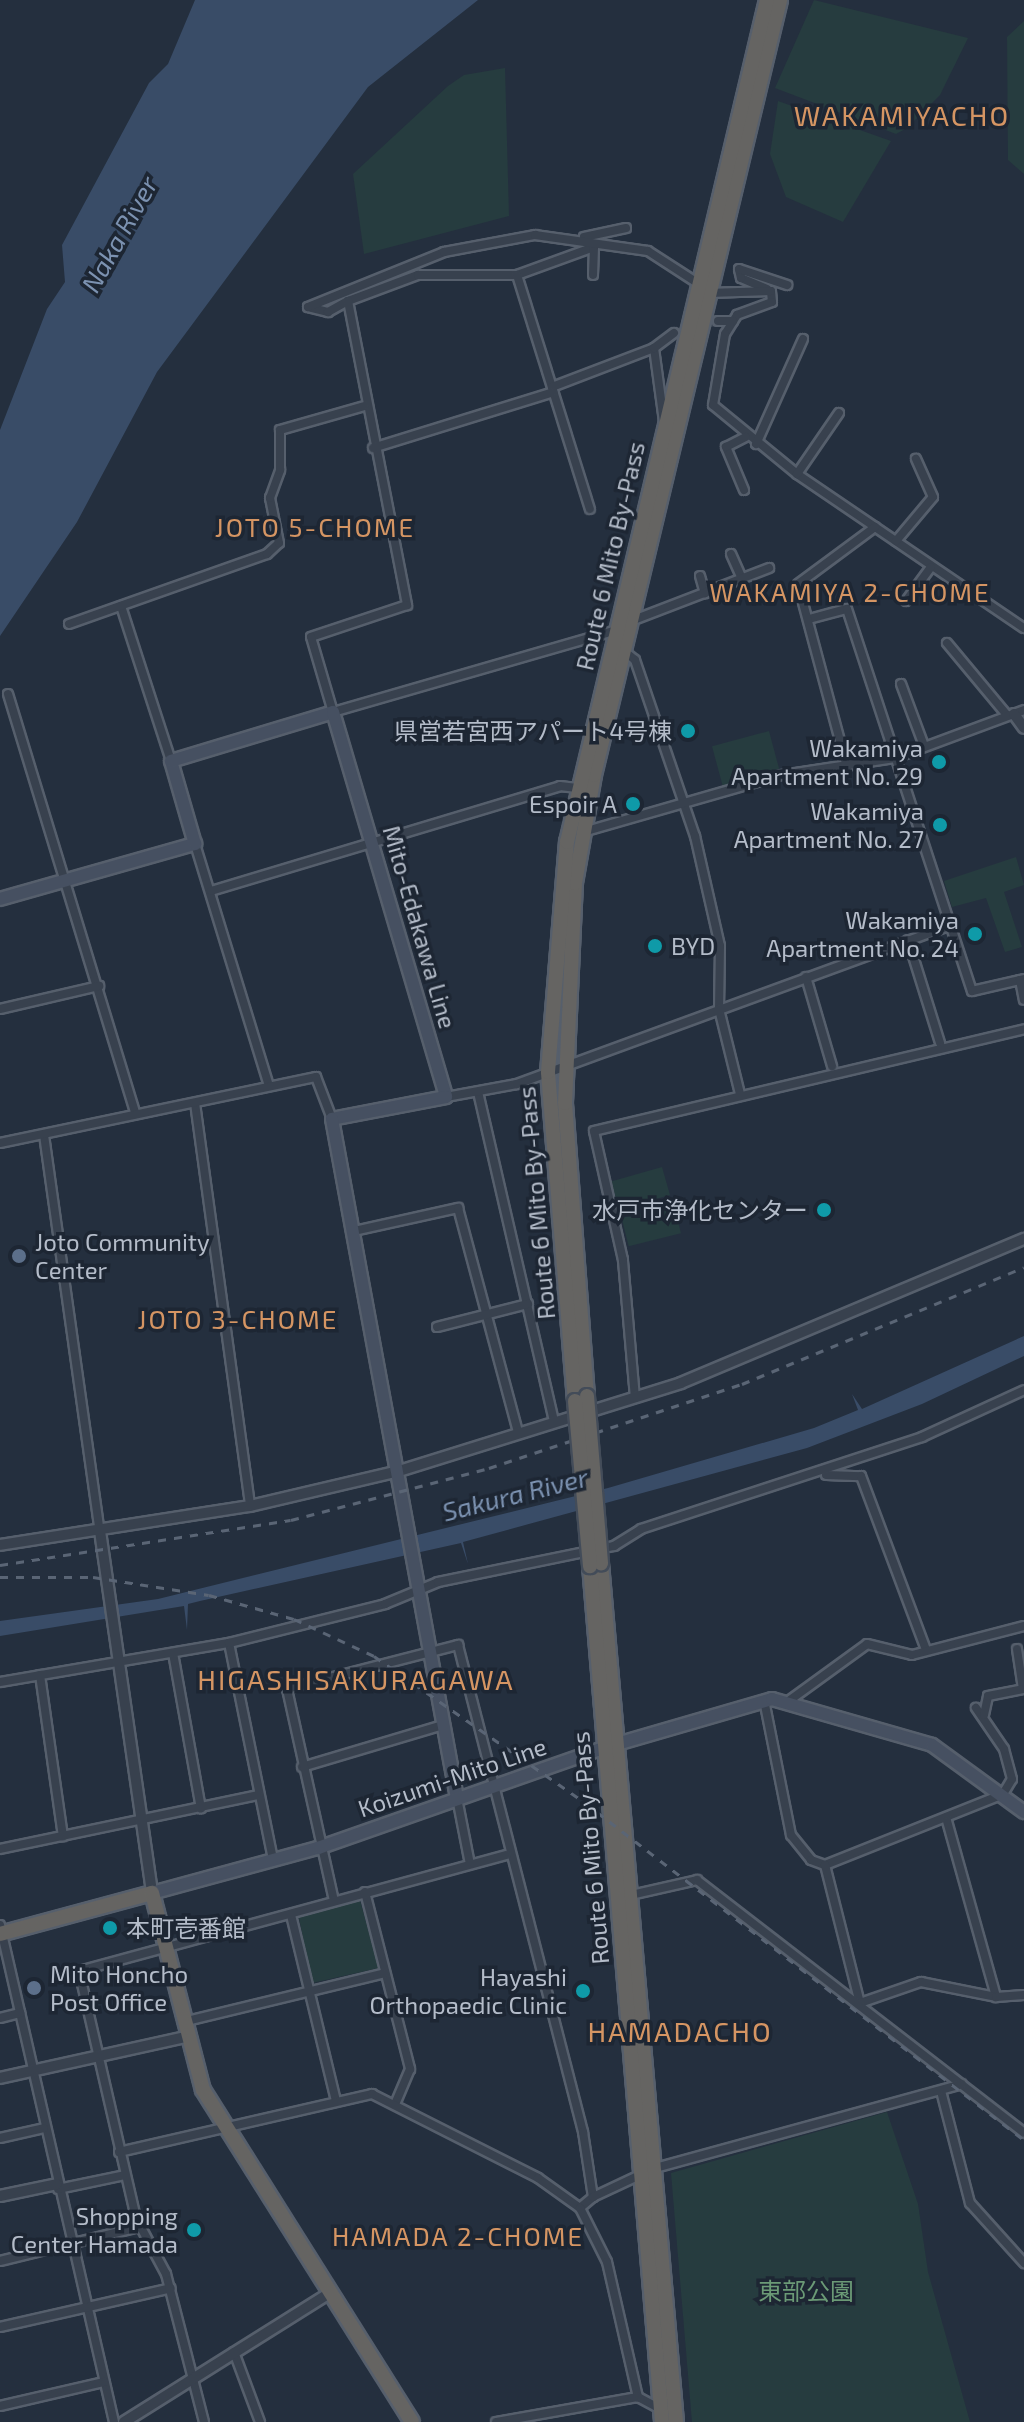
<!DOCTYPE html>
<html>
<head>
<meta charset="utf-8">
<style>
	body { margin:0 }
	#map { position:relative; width:1024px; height:2422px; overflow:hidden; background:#242f3e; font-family:"Exo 2","Noto Sans JP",sans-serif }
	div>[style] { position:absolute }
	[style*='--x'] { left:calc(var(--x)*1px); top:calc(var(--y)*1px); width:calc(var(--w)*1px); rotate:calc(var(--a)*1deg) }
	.green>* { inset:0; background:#263c3f; transform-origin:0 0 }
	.water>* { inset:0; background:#394c67 }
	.minor-tunnel>* { height:8px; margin-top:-4px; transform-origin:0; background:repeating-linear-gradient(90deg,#3a4453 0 8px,transparent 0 12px) }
	.roads { filter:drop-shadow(2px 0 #565f6c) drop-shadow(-2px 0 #565f6c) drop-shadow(0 2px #565f6c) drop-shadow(0 -2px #565f6c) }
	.minor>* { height:8px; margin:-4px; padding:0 4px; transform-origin:4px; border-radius:4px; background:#38414e }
	.tertiary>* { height:10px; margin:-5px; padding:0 5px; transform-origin:5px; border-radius:5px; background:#38414e }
	.secondary>* { height:12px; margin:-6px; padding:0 6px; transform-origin:6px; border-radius:6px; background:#465061 }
	.trunk>* { height:14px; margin:-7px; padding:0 7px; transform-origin:7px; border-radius:7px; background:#656462 }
	.rail>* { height:3px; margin-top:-1.5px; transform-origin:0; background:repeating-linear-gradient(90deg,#5a6575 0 8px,transparent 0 16px) }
	.bridges { filter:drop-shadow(2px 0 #434c59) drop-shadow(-2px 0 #434c59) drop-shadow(0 2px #434c59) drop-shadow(0 -2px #434c59) }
	.trunk-bridge>* { height:14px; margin:-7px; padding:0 7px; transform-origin:7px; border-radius:7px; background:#656462 }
	.dots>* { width:22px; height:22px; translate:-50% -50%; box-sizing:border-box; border:4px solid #1d2633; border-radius:50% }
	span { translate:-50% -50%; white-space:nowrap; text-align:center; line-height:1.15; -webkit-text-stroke:7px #1d2633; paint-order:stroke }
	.street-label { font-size:24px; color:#b4bcc9 }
	.poi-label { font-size:24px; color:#b4bcc9 }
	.right { translate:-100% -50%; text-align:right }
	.left { translate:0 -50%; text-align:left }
	.park-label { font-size:24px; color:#6b9a76 }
	.water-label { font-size:26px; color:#7c92b1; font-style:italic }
	.neighbourhood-label { font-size:26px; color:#d59563; letter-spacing:2px }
	.quarter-label { font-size:28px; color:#d59563; letter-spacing:2px }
</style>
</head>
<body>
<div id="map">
	<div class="green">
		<i style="clip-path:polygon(814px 0,968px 38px,940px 95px,907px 128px,896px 134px,775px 88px)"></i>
		<i style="clip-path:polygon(1024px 21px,1024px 174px,1008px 160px,1007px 37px)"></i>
		<i style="clip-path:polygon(505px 68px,509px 216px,364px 254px,353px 174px,448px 86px,464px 75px)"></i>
		<i style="clip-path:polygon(778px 101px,891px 141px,843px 222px,786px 197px,770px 154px)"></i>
		<i style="left:769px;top:731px;width:41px;height:59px;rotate:75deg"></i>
		<i style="clip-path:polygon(1016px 857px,1024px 885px,1004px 892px,1022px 947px,1005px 952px,986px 898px,952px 907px,944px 881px)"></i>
		<i style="left:662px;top:1167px;width:29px;height:53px;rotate:74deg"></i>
		<i style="left:674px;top:1205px;width:29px;height:54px;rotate:76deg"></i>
		<i style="clip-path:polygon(359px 1897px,379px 1968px,312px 1983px,299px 1918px)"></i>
		<i style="clip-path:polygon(887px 2112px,918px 2204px,928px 2272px,970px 2422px,692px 2422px,671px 2173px)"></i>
	</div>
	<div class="water">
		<i style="clip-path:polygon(195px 0,478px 0,368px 87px,157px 372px,77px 522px,0 636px,0 430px,47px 309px,65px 282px,62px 245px,149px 83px,168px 64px)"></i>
		<i style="clip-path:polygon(1024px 1336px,1024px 1356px,922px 1404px,807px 1448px,463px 1542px,468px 1564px,461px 1543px,200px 1601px,188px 1604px,187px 1630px,184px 1606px,0 1636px,0 1621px,158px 1599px,608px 1488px,814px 1428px,858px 1410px,852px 1394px,862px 1409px)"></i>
	</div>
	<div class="minor-tunnel">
		<i style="--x:674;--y:333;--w:46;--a:-15.3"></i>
	</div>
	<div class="roads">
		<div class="minor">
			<i style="--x:584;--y:237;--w:43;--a:-12.1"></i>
			<i style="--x:517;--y:275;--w:82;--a:-20"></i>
			<i style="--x:594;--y:247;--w:28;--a:92"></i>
			<i style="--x:767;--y:289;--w:28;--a:-157"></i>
			<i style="--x:741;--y:278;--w:9;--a:-103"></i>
			<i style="--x:739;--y:269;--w:51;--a:18.4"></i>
			<i style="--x:771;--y:291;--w:11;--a:85"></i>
			<i style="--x:772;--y:302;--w:37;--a:160"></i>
			<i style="--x:737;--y:315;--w:22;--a:122"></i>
			<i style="--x:725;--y:334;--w:72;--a:99.6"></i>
			<i style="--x:713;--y:405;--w:109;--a:39.4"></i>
			<i style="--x:797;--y:474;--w:274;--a:34.2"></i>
			<i style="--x:708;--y:293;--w:63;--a:-1.8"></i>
			<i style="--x:348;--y:301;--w:75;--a:-20.4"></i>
			<i style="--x:418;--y:275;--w:99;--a:0"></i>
			<i style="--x:517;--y:275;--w:245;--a:72.7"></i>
			<i style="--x:308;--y:307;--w:21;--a:14"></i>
			<i style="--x:328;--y:312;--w:23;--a:-29"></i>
			<i style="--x:348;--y:301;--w:310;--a:79"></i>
			<i style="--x:407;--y:605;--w:101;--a:161.6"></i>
			<i style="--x:311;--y:637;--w:78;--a:73.7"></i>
			<i style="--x:333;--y:712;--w:296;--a:-16.1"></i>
			<i style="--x:308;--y:307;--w:147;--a:-22"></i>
			<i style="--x:444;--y:252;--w:93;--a:-10.6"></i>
			<i style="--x:535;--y:235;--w:114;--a:8.1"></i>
			<i style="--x:648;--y:251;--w:61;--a:32.9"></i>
			<i style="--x:718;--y:321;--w:15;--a:0"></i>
			<i style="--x:654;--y:348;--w:75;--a:82.3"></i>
			<i style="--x:552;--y:387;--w:109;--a:-20.9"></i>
			<i style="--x:654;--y:348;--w:25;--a:-37"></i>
			<i style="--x:756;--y:444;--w:115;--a:-65.9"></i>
			<i style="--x:373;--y:448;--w:189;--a:-17.2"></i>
			<i style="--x:797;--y:474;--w:74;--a:-55.5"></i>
			<i style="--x:744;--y:490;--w:47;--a:-112.7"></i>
			<i style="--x:726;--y:447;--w:22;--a:-27"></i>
			<i style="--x:896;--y:541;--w:57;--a:-49.9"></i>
			<i style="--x:933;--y:497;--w:42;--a:-114.1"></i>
			<i style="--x:731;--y:554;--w:27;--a:66"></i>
			<i style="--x:700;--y:576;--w:18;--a:74"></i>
			<i style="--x:906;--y:601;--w:42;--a:-53.7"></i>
			<i style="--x:121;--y:606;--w:163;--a:72.1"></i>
			<i style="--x:809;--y:619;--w:39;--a:-15"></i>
			<i style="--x:847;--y:609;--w:402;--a:71.9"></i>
			<i style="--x:972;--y:991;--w:53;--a:-13"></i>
			<i style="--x:631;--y:621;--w:148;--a:-21"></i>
			<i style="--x:69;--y:624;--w:210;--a:-19.5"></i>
			<i style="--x:267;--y:554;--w:16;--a:-43"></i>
			<i style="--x:279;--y:543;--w:46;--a:-101.3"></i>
			<i style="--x:270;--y:498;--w:30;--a:-70"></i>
			<i style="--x:280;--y:470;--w:40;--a:-90"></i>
			<i style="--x:280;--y:430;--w:88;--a:-15.8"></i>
			<i style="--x:947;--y:643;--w:94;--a:50.2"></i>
			<i style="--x:624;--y:651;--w:14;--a:39"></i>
			<i style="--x:635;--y:660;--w:186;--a:71.2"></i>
			<i style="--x:695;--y:836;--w:113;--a:77.2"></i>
			<i style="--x:720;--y:946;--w:63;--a:90.9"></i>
			<i style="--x:719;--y:1009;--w:88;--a:76.1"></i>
			<i style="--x:901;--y:684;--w:66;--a:69.6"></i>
			<i style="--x:8;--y:694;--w:439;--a:73.1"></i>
			<i style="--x:847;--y:767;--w:189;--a:-105"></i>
			<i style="--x:798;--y:584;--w:96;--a:-36.5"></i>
			<i style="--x:583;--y:832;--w:207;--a:-16"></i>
			<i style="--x:782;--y:775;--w:114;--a:-8.6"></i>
			<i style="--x:895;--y:758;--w:138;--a:-20.4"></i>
			<i style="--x:195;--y:844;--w:253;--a:73"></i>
			<i style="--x:211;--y:891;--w:364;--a:-16.7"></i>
			<i style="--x:560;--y:786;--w:17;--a:7"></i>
			<i style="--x:908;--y:940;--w:108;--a:72.7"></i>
			<i style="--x:806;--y:977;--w:93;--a:73.7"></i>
			<i style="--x:1020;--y:980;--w:20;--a:79"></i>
			<i style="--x:0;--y:1009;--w:102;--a:-13.1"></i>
			<i style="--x:478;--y:1092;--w:338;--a:77"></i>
			<i style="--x:446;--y:1097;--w:72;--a:-10.4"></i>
			<i style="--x:517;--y:1084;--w:460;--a:-20.1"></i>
			<i style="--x:195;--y:1103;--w:407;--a:82.2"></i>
			<i style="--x:44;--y:1135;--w:400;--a:82"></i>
			<i style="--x:0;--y:1143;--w:323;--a:-11.8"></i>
			<i style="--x:316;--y:1077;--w:45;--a:69.1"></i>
			<i style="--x:354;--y:1231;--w:107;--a:-12.5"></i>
			<i style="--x:458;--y:1208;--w:232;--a:75"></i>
			<i style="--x:437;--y:1327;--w:94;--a:-14.2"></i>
			<i style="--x:635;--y:1398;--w:139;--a:-95"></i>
			<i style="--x:623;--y:1260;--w:132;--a:-102.7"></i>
			<i style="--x:594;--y:1131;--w:442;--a:-13.3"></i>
			<i style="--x:826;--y:1475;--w:35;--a:2"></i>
			<i style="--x:861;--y:1476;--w:186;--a:69.5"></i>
			<i style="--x:229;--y:1643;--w:220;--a:78.5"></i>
			<i style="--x:1017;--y:1649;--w:40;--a:81.5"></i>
			<i style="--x:173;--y:1653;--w:158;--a:79.8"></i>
			<i style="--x:40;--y:1675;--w:163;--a:81.9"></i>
			<i style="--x:0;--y:1682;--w:232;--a:-9.7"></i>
			<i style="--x:229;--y:1643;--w:161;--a:-14"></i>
			<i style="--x:385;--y:1604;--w:57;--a:-22.5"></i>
			<i style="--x:438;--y:1582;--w:180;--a:-11.6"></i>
			<i style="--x:614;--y:1546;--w:32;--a:-32"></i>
			<i style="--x:641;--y:1529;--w:296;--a:-18.1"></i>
			<i style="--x:922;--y:1437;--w:112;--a:-24.7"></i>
			<i style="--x:764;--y:1700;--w:138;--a:78.7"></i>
			<i style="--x:791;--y:1835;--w:32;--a:51"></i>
			<i style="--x:811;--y:1860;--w:15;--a:20"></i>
			<i style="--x:825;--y:1865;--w:192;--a:-21.7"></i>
			<i style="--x:1003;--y:1794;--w:17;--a:-59"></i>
			<i style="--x:1012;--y:1779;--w:31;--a:-105"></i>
			<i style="--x:1004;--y:1749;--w:50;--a:-124.3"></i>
			<i style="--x:790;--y:1700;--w:95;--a:-36"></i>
			<i style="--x:867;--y:1644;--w:46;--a:13.7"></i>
			<i style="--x:912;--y:1655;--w:116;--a:-14.5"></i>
			<i style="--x:984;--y:1715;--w:19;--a:-78"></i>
			<i style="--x:988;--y:1696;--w:37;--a:-11"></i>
			<i style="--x:302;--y:1767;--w:147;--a:-16.6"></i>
			<i style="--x:457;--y:1798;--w:67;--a:78.9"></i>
			<i style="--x:947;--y:1821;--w:183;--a:74.4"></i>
			<i style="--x:0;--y:1849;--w:264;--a:-11.8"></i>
			<i style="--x:825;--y:1865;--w:142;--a:75.8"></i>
			<i style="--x:860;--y:2003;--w:65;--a:-19"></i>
			<i style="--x:921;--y:1982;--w:76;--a:11.3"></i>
			<i style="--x:996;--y:1997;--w:28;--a:-4"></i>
			<i style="--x:365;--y:1892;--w:183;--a:75.7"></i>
			<i style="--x:410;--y:2069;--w:39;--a:113"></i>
			<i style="--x:631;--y:1895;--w:68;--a:-12.8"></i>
			<i style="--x:697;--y:1880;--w:413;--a:37.7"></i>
			<i style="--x:334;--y:1901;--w:217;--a:-102.5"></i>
			<i style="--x:287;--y:1689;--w:177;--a:-14.4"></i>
			<i style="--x:458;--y:1645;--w:503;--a:75.6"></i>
			<i style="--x:583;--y:2132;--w:66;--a:81.3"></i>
			<i style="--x:593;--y:2197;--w:17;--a:140"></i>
			<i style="--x:291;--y:1915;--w:191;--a:76.4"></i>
			<i style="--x:0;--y:1925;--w:510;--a:77.08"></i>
			<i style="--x:0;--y:2018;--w:21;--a:-14"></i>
			<i style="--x:183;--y:2022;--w:208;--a:-13.6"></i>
			<i style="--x:941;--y:2091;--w:116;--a:75.5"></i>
			<i style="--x:970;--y:2203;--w:81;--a:48"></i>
			<i style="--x:0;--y:2138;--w:45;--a:-12.8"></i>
			<i style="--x:119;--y:2152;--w:260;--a:-12.9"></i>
			<i style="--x:372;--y:2094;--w:186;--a:26.8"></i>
			<i style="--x:538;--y:2178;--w:52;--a:35.5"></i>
			<i style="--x:580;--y:2208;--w:60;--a:63.4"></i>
			<i style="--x:607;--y:2262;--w:139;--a:77.1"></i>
			<i style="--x:638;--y:2397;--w:26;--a:28"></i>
			<i style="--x:58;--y:2189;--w:68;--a:-11.8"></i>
			<i style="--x:593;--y:2197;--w:68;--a:-25.1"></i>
			<i style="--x:655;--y:2168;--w:318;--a:-15.3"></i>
			<i style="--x:0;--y:2261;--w:144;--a:-13.7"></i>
			<i style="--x:0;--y:2327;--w:175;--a:-12.8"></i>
			<i style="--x:234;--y:2352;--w:75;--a:69.6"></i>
			<i style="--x:0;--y:2406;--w:107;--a:-13"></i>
			<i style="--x:204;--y:2422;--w:153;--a:-104.4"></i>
			<i style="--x:166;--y:2274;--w:64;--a:-118.2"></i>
			<i style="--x:136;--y:2218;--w:253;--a:-103"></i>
			<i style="--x:79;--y:1971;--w:443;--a:-15.2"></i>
			<i style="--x:496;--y:2422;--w:144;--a:-10"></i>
		</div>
		<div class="tertiary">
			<i style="--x:1014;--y:714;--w:17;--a:54"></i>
			<i style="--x:100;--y:1531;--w:366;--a:81.8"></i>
			<i style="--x:0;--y:1545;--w:253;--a:-8.9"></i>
			<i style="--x:250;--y:1506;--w:153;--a:-13.2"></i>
			<i style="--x:399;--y:1471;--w:295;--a:-17.3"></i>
			<i style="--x:681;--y:1383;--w:372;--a:-22.8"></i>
			<i style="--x:0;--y:2078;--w:189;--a:-12.5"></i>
			<i style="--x:0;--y:2196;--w:58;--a:-11.9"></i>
			<i style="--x:124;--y:2422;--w:243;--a:-32.1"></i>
		</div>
		<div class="secondary">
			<i style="--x:0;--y:899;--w:203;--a:-15.8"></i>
			<i style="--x:195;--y:844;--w:86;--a:-106.1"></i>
			<i style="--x:171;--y:761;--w:169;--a:-16.8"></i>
			<i style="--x:333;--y:712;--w:401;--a:73.6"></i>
			<i style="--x:446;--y:1097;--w:116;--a:169.1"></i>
			<i style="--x:332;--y:1119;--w:690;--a:79.57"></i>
			<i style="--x:152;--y:1893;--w:172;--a:-15.2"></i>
			<i style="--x:318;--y:1848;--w:302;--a:-19.3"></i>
			<i style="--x:603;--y:1748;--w:176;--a:-16.2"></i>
			<i style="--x:772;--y:1699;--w:166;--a:16"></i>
			<i style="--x:932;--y:1745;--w:114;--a:36.1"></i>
		</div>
		<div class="trunk">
			<i style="--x:587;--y:1396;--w:294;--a:-94.3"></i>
			<i style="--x:565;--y:1103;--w:220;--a:-87.4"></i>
			<i style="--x:575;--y:883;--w:110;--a:-80"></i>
			<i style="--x:594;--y:775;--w:797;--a:-76.5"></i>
			<i style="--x:575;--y:1401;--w:330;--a:-94.7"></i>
			<i style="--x:548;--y:1072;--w:231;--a:-85.3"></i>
			<i style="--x:567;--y:842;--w:865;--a:-76.64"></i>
			<i style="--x:601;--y:1563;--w:862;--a:85.01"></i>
			<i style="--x:590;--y:1566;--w:859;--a:85.19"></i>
			<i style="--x:0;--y:1934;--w:157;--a:-15.1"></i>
			<i style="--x:152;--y:1893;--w:203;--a:75.5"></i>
			<i style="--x:203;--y:2090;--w:392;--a:57.8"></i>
		</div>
	</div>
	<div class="rail">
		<i style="--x:0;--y:1565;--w:294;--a:-8.8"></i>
		<i style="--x:291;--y:1520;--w:205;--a:-14.7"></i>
		<i style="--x:489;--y:1468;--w:267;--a:-18.4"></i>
		<i style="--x:742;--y:1384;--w:305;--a:-22.5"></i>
		<i style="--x:0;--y:1577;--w:93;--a:0"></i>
		<i style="--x:93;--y:1577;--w:117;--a:8.8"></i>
		<i style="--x:209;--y:1595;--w:88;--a:15.8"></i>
		<i style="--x:294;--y:1619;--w:88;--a:24.8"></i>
		<i style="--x:374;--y:1656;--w:256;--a:34.8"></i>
		<i style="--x:584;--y:1802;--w:555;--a:37.53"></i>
	</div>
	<div class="bridges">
		<div class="trunk-bridge">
			<i style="--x:587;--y:1396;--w:168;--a:85.2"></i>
			<i style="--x:575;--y:1401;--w:166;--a:84.8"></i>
		</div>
	</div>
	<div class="dots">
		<i style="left:688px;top:731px;background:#0f9aa8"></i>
		<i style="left:939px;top:762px;background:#0f9aa8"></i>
		<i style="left:633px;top:804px;background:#0f9aa8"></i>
		<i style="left:940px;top:825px;background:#0f9aa8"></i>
		<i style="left:975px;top:934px;background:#0f9aa8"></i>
		<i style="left:655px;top:946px;background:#0f9aa8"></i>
		<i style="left:824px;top:1210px;background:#0f9aa8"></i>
		<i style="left:19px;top:1256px;background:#5c6f8a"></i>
		<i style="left:110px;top:1928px;background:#0f9aa8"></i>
		<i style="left:34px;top:1988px;background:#5c6f8a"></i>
		<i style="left:583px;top:1991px;background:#0f9aa8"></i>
		<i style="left:194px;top:2230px;background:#0f9aa8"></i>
	</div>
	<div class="street-label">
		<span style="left:610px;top:556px;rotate:-77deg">Route 6 Mito By-Pass</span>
		<span style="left:420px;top:927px;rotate:74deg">Mito-Edakawa Line</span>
		<span style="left:536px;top:1203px;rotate:-95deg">Route 6 Mito By-Pass</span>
		<span style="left:452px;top:1777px;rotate:-19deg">Koizumi-Mito Line</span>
		<span style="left:590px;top:1848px;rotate:-95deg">Route 6 Mito By-Pass</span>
	</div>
	<div class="poi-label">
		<span class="right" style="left:672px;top:731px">県営若宮西アパート4号棟</span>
		<span class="right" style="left:923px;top:762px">Wakamiya<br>Apartment No. 29</span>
		<span class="right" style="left:617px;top:804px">Espoir A</span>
		<span class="right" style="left:924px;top:825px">Wakamiya<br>Apartment No. 27</span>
		<span class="right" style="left:959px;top:934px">Wakamiya<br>Apartment No. 24</span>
		<span class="left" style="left:671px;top:946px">BYD</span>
		<span class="right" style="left:808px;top:1210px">水戸市浄化センター</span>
		<span class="left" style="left:35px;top:1256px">Joto Community<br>Center</span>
		<span class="left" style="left:126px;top:1928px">本町壱番館</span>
		<span class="left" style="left:50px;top:1988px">Mito Honcho<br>Post Office</span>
		<span class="right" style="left:567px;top:1991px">Hayashi<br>Orthopaedic Clinic</span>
		<span class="right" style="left:178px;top:2230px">Shopping<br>Center Hamada</span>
	</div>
	<div class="park-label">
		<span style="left:806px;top:2291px">東部公園</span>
	</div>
	<div class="water-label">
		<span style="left:119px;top:234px;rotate:-61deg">Naka River</span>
		<span style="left:515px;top:1494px;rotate:-14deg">Sakura River</span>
	</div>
	<div class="neighbourhood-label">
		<span style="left:315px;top:527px">JOTO 5-CHOME</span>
		<span style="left:850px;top:592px">WAKAMIYA 2-CHOME</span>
		<span style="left:238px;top:1319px">JOTO 3-CHOME</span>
		<span style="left:458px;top:2236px">HAMADA 2-CHOME</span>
	</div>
	<div class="quarter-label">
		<span style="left:902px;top:115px">WAKAMIYACHO</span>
		<span style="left:356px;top:1679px">HIGASHISAKURAGAWA</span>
		<span style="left:680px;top:2031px">HAMADACHO</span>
	</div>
</div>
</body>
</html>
